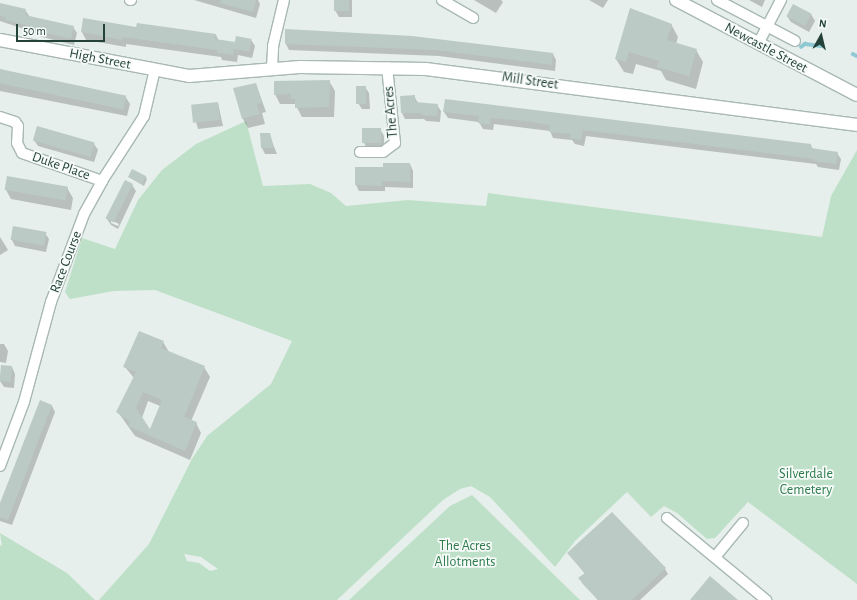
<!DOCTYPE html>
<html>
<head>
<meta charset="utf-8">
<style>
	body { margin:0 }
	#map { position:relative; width:857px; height:600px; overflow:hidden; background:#e6efeb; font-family:"Alegreya Sans",sans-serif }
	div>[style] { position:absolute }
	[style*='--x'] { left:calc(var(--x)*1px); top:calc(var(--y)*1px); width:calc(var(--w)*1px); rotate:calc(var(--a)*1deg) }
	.green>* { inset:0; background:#bfe0c8 }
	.shadow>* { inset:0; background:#0003 }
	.stream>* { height:3.5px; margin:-1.75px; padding:0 1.75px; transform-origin:1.75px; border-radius:1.75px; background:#8ec9d4 }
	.building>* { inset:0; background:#bbcac4; transform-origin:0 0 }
	.roads { filter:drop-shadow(1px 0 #a8b8b2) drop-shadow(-1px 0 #a8b8b2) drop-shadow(0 1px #a8b8b2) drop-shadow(0 -1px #a8b8b2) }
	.street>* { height:10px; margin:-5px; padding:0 5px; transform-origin:5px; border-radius:5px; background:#fff }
	.secondary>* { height:12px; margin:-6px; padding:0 6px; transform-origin:6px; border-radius:6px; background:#fff }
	span { translate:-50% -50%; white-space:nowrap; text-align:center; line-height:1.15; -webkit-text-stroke:3.5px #f7fbf9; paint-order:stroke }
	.street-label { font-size:14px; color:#24423a }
	.park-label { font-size:14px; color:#2d7a4b }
	.north { position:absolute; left:801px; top:16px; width:40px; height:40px; -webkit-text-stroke:3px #f7fbf9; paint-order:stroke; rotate:8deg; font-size:11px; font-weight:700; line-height:16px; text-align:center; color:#24423a }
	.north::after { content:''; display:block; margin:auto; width:14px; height:18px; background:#24423a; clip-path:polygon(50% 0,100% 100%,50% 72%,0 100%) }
	.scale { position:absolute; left:16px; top:24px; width:89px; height:18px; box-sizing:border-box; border:2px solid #24423a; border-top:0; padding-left:5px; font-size:12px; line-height:14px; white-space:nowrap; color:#24423a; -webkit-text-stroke:3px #f7fbf9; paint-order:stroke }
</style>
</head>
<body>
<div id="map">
	<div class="green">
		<i style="clip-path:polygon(evenodd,246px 121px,263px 186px,310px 184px,331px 193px,346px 206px,408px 200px,486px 206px,488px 193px,822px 237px,831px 196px,857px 150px,857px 584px,748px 502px,715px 538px,707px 539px,677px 513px,664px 506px,651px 517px,627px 492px,575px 541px,555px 567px,490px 497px,471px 486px,460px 489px,443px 500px,337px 600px,99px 600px,149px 544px,192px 459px,207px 436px,271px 384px,292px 341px,155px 290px,114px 291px,70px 299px,65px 292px,82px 238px,115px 249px,138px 200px,162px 170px,196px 144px,246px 121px,184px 554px,201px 557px,218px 569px,210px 571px,199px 563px,187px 561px,184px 554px)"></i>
		<i style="clip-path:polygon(472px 495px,580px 600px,349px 600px,450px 506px)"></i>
		<i style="clip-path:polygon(0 533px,67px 573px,95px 600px,0 600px,0 545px,2px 546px)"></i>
	</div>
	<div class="shadow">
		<i style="clip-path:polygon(194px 0,258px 0,260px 4px,256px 18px)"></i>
		<i style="clip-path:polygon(335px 0,352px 0,352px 17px,339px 17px,335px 10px)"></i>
		<i style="clip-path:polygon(474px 0,501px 0,503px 2px,496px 13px)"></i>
		<i style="clip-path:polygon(589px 0,608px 0,603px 8px)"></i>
		<i style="clip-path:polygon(749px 0,765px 0,762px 7px)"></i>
		<i style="clip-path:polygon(0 4px,25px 10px,30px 17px,73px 27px,77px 33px,74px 45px,38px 36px,36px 33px,0 21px)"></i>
		<i style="clip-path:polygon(811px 14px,815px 21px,809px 32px,791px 22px,787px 16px)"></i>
		<i style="clip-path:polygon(671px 24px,678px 37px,676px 44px,696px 50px,703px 62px,696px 89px,666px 80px,661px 71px,636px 64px,633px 74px,624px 72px,616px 59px)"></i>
		<i style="clip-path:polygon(137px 28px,216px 35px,219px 41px,234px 43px,236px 46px,251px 40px,255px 46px,252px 58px,238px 55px,237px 62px,222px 60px,221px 57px,126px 44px,126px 47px,86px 40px,82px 32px)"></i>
		<i style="clip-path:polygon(286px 31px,553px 54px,556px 60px,555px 71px,439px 56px,289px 50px,286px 44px)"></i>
		<i style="clip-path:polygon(0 70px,125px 96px,130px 104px,127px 116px,0 91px)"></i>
		<i style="clip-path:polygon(329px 81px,335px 91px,334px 117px,302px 117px,295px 104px,280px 104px,275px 94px)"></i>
		<i style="clip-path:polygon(256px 84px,266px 112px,262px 113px,265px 124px,248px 128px,243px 119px,235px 89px)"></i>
		<i style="clip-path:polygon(365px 87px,369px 93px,370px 109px,362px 109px,358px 103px)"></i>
		<i style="clip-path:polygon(414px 96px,418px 103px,437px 105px,441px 111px,440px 122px,426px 121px,424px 119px,405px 119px,402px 113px)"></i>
		<i style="clip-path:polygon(446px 100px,811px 145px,813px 150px,837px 153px,841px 159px,839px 170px,818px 167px,816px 164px,586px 136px,584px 146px,575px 144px,572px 140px,553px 138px,550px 131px,494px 124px,493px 130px,483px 129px,479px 122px,448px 118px,444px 112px)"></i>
		<i style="clip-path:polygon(218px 103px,223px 126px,198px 129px,192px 107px)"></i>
		<i style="clip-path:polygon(380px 129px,384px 136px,384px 149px,368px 150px,364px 143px)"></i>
		<i style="clip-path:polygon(261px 134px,269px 134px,277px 154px,265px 154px,262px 148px)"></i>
		<i style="clip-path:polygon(34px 140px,94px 144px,98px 150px,94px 162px,38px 146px)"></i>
		<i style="clip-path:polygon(410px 164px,413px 171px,413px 188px,385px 187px,385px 191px,359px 191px,356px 185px,384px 168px)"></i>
		<i style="clip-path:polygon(145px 176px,147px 179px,144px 186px,129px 177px)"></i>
		<i style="clip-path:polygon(evenodd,132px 185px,136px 191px,118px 229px,111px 225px,107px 219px,132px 185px,111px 220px,119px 224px,118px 226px,111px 223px,111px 220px)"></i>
		<i style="clip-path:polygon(67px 188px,73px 198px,71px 210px,11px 199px,6px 190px)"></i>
		<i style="clip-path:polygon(45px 233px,49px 239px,46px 252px,15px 246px,12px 240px)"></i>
		<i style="clip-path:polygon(0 237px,8px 250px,0 255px)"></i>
		<i style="clip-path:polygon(evenodd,163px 342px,169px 352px,204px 367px,210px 377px,191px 421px,196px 423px,201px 433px,190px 460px,135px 436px,118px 412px,134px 378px,125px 367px,163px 342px,148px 401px,160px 406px,150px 431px,142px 418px,148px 401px)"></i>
		<i style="clip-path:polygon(0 344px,4px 344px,8px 351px,6px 363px,0 362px)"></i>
		<i style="clip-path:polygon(12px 367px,15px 374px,14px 388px,4px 387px,0 381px)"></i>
		<i style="clip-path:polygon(40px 402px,52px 406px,55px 412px,12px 525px,0 521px,0 506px)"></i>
		<i style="clip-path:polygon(568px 553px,665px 569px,668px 574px,640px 600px,598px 600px,582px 583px,580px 578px,585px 574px)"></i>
	</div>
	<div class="stream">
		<i style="--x:801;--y:47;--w:5;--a:-37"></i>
		<i style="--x:805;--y:44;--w:16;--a:7"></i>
		<i style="--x:853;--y:54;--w:4;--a:27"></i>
	</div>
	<div class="building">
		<i style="clip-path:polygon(221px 0,256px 0,253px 12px,220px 3px)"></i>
		<i style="left:334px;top:0;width:15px;height:11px"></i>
		<i style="clip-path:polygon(0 3px,26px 9px,25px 15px,74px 26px,71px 39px,34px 30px,34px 27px,5px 20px,6px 17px,0 16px)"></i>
		<i style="left:793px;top:4px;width:21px;height:14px;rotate:28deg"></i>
		<i style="clip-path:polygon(630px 8px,672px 24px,667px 40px,697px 49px,689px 76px,657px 67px,659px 61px,629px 52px,626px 62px,615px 59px)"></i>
		<i style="clip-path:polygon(83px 18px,136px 27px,137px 23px,216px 34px,215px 39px,235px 42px,233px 55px,217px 53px,217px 50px,122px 37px,122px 40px,81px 32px)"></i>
		<i style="clip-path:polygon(285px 29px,412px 36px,553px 53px,552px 65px,435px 50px,285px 44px)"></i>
		<i style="left:236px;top:36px;width:16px;height:13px;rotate:11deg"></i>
		<i style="left:0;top:69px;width:129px;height:14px;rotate:12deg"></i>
		<i style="clip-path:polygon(330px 80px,329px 107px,295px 108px,295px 99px,291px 99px,291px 94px,274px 95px,274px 81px)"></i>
		<i style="clip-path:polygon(256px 83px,262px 103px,257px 104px,260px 114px,242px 119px,233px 88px)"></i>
		<i style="left:356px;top:86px;width:10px;height:18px"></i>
		<i style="clip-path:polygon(415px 95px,415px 102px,438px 104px,437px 116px,421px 115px,421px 113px,401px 113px,400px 96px)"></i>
		<i style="clip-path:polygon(445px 99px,811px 144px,811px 148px,838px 152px,836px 164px,813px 161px,814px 159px,583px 130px,581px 140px,570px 138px,571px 134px,549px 132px,550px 125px,524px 121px,491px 118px,490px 125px,478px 123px,479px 116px,443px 112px)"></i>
		<i style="left:218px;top:102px;width:18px;height:27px;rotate:84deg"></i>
		<i style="left:37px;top:126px;width:60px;height:15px;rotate:16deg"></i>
		<i style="left:381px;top:128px;width:15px;height:19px;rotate:90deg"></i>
		<i style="clip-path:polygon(260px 133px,270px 133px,274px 148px,261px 148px)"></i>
		<i style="clip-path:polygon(383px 163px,410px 163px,410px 182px,382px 181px,382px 186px,355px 185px,355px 167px,383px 167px)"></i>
		<i style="left:132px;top:169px;width:16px;height:9px;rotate:27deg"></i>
		<i style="left:7px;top:176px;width:62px;height:14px;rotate:10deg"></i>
		<i style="left:125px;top:180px;width:9px;height:43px;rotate:27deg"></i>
		<i style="left:13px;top:226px;width:34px;height:14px;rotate:10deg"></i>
		<i style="clip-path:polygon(evenodd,139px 331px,164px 341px,161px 348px,205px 366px,184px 417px,197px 422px,185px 451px,128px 426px,130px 422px,116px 412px,136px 372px,123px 367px,139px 331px,143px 392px,162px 400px,150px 429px,136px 408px,143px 392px)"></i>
		<i style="left:1px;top:365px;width:11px;height:16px;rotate:5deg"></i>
		<i style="clip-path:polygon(40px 400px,52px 405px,8px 520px,0 517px,0 503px)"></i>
		<i style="clip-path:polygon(612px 512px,666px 568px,632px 600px,598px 600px,578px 578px,585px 573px,567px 553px)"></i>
		<i style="clip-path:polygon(710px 576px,738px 600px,690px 600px)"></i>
	</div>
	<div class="roads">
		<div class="street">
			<i style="--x:130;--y:0;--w:1;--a:0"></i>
			<i style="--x:442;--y:0;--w:36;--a:30"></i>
			<i style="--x:717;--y:0;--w:88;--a:27.7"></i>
			<i style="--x:758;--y:44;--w:50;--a:-62.4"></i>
			<i style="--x:272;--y:68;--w:22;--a:-87"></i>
			<i style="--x:273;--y:46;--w:47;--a:-76.6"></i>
			<i style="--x:0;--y:117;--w:16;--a:18"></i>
			<i style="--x:15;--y:122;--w:5;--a:53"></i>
			<i style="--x:18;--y:126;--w:17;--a:93"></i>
			<i style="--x:17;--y:143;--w:11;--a:63"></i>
			<i style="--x:22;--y:153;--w:85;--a:19.3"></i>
			<i style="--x:360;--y:152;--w:23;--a:0"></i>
			<i style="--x:383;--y:152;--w:15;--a:-37"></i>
			<i style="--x:395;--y:143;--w:76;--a:-96"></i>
			<i style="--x:0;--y:466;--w:68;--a:-69.4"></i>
			<i style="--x:24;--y:402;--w:104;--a:-74.9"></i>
			<i style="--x:51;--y:302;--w:94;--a:-69.4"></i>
			<i style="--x:84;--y:214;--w:38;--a:-61"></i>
			<i style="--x:102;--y:181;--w:77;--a:-57.1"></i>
			<i style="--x:144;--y:116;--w:48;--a:-76.8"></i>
			<i style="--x:667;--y:518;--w:129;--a:39.6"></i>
			<i style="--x:715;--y:557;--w:44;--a:-50.5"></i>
		</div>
		<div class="secondary">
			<i style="--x:676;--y:0;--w:204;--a:27.7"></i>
			<i style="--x:0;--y:40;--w:192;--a:10.8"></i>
			<i style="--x:189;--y:76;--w:111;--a:-4.6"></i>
			<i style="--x:300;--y:67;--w:126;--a:0.9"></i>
			<i style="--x:426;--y:69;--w:435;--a:7.4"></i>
		</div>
	</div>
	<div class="street-label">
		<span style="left:766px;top:48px;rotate:28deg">Newcastle Street</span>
		<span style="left:100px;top:59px;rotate:11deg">High Street</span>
		<span style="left:530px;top:81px;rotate:8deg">Mill Street</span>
		<span style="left:391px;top:112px;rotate:-95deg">The Acres</span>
		<span style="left:61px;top:166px;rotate:19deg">Duke Place</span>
		<span style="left:66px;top:262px;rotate:-69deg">Race Course</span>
	</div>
	<div class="park-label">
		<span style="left:806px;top:482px">Silverdale<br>Cemetery</span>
		<span style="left:465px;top:554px">The Acres<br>Allotments</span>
	</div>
	<div class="north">N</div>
	<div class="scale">50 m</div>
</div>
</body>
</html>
